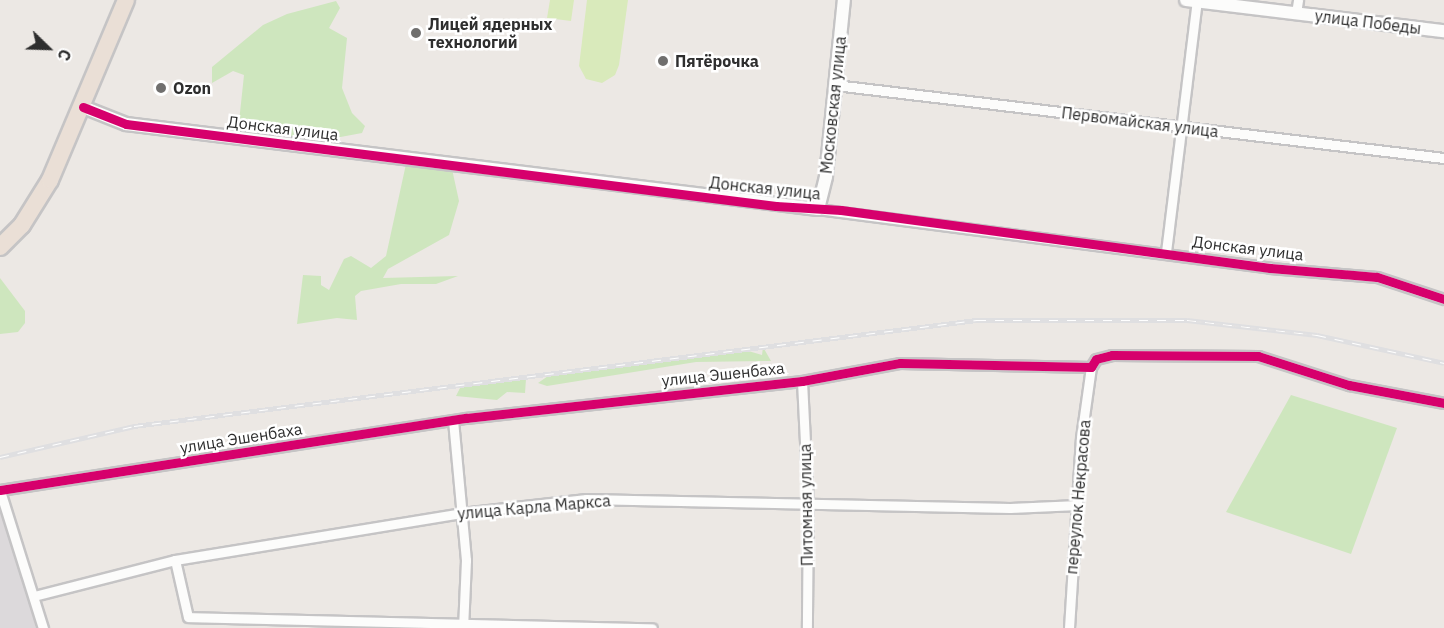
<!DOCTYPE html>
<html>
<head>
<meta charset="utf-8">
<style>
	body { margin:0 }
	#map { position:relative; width:1444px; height:628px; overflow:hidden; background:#ece8e4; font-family:"IBM Plex Sans",sans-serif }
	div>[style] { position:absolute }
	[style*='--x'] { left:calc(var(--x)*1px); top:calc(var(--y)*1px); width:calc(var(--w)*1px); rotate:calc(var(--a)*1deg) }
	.industrial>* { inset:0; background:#dcd9db }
	.green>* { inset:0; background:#cee6be }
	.pitch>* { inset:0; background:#d9eabb }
	.roads { filter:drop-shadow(2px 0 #c5c4c5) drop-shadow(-2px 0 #c5c4c5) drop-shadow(0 2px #c5c4c5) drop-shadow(0 -2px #c5c4c5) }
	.street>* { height:9px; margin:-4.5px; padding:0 4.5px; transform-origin:4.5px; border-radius:4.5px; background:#fcfcfb }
	.secondary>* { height:12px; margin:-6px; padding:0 6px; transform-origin:6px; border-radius:6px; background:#fcfcfb }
	.highway>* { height:16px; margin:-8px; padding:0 8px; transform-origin:8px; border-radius:8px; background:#eadfd6 }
	.rail>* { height:5px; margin-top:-2.5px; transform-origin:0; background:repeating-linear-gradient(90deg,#fff 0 9px,#dfdfe1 0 18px); box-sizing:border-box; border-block:2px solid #dfdfe1 }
	.cycleway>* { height:9px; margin:-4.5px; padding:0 4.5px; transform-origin:4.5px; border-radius:4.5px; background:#d6006c }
	.dots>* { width:16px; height:16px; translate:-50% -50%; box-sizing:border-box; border:3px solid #fff; border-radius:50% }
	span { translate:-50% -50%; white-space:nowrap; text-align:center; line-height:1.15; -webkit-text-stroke:5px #fff; paint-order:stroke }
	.street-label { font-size:16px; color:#2e2e2e }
	.poi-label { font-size:16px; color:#2e2e2e; font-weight:700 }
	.left { translate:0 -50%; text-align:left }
	.north { position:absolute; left:18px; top:18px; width:60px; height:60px; -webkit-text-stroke:4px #fff; paint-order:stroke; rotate:113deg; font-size:16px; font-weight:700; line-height:24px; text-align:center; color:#2e2e2e }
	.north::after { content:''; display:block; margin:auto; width:21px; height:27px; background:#2e2e2e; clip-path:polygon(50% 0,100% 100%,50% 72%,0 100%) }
</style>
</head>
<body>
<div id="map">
	<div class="industrial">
		<i style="clip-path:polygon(0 512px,28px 597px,36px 628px,0 628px)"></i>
	</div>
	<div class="green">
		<i style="clip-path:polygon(336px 1px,340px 8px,329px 28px,347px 38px,342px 88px,352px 113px,365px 126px,362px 133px,319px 141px,251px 132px,239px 122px,244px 75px,233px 71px,212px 83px,212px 67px,263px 25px,287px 14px)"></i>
		<i style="clip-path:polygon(406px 164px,452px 169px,459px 201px,449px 235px,388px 269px,383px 278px,458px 276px,436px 284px,401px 284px,361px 291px,355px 296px,357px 320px,337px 318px,297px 324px,303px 275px,321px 276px,321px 285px,329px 290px,344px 259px,351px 256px,371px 268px,386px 256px)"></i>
		<i style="clip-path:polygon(0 278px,25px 311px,25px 323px,18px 332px,0 334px)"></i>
		<i style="clip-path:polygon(763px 347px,771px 361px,696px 362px,547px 386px,538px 383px,551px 374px,635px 363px,745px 350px,762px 355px)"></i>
		<i style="clip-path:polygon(526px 379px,525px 393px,507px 392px,497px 400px,456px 396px,461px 386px)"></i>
		<i style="clip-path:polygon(1291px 395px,1397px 428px,1351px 554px,1226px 512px)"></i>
	</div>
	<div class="pitch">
		<i style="clip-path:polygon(550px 0,574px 0,571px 21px,547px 18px)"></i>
		<i style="clip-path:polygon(587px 0,628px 0,619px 65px,615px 75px,602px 83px,586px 79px,579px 66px)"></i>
	</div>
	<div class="roads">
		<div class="street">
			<i style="--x:1296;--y:13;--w:13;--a:-81"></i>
			<i style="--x:835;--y:85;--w:613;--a:6.84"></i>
			<i style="--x:818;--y:209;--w:456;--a:7.4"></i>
			<i style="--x:1270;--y:268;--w:107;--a:4.8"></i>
			<i style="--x:1377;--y:277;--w:71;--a:18.2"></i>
			<i style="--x:1166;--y:252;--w:253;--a:-83"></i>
			<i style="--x:802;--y:381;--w:121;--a:87.2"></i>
			<i style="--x:808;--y:502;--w:126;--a:90.5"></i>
			<i style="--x:453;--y:420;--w:141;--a:84.7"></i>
			<i style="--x:466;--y:560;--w:68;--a:92.5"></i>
			<i style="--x:0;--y:490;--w:472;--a:-8.8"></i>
			<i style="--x:466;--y:418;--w:338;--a:-6.3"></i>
			<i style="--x:802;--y:381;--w:100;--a:-10.4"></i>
			<i style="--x:900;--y:363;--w:191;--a:1.2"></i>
			<i style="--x:1091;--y:367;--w:9;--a:-58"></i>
			<i style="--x:1096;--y:359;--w:16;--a:-14"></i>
			<i style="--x:1112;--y:355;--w:146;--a:0.4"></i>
			<i style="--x:1258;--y:356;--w:96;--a:17.7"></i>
			<i style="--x:1349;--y:385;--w:97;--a:10.7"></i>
			<i style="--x:0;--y:491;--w:144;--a:72.6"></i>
			<i style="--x:175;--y:560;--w:58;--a:77.2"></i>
			<i style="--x:188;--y:617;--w:464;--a:1.4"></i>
			<i style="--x:34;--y:596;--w:146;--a:-14.3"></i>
			<i style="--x:175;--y:560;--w:290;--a:-9.3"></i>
			<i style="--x:461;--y:513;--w:126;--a:-6.4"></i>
			<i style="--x:586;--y:499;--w:424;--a:1.2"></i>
			<i style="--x:1010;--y:508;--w:68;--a:-2.5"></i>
			<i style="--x:1069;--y:628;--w:190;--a:-86.4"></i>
			<i style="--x:1081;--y:438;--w:72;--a:-82"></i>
		</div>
		<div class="secondary">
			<i style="--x:1186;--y:0;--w:260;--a:6.9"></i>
			<i style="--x:83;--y:107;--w:46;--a:21.6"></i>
			<i style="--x:126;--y:124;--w:697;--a:7"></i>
			<i style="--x:818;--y:209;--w:34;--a:-76"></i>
			<i style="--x:826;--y:176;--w:177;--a:-84.2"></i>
		</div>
		<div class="highway">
			<i style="--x:0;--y:247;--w:31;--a:-45"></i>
			<i style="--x:22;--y:225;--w:53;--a:-58.1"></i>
			<i style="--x:50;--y:180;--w:195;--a:-67.1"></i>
		</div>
	</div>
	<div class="rail">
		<i style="--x:0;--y:457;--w:138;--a:-13"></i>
		<i style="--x:134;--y:426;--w:850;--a:-7.17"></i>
		<i style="--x:977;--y:320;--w:210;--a:0"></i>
		<i style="--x:1187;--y:320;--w:131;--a:6.6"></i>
		<i style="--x:1317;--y:335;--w:130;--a:12.4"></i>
	</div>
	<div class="cycleway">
		<i style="--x:83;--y:107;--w:46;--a:21.6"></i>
		<i style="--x:126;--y:124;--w:655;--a:7.19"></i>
		<i style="--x:776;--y:206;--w:65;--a:3.5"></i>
		<i style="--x:841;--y:210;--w:433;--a:7.7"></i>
		<i style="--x:1270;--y:268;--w:107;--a:4.8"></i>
		<i style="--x:1377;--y:277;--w:71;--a:18.2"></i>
		<i style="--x:0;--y:490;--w:472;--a:-8.8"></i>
		<i style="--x:466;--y:418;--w:338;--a:-6.3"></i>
		<i style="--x:802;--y:381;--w:100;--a:-10.4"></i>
		<i style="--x:900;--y:363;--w:191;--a:1.2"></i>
		<i style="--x:1091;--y:367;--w:9;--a:-58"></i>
		<i style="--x:1096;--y:359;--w:16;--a:-14"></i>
		<i style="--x:1112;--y:355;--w:146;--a:0.4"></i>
		<i style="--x:1258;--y:356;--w:96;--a:17.7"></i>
		<i style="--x:1349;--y:385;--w:97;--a:10.7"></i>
	</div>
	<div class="dots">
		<i style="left:416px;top:33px;background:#706f6e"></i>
		<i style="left:663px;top:61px;background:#706f6e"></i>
		<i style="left:161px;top:88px;background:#706f6e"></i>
	</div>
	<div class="street-label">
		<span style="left:1368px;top:22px;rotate:7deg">улица Победы</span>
		<span style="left:833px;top:105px;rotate:-84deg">Московская улица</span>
		<span style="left:1140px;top:122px;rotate:7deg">Первомайская улица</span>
		<span style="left:283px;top:128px;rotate:7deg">Донская улица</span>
		<span style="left:765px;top:188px;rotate:6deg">Донская улица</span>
		<span style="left:1248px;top:248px;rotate:7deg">Донская улица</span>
		<span style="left:723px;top:374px;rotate:-6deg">улица Эшенбаха</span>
		<span style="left:241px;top:438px;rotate:-9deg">улица Эшенбаха</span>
		<span style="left:1078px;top:497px;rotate:-85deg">переулок Некрасова</span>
		<span style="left:806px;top:505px;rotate:-91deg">Питомная улица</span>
		<span style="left:534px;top:507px;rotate:-5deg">улица Карла Маркса</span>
	</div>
	<div class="poi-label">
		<span class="left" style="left:428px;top:33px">Лицей ядерных<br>технологий</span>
		<span class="left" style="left:675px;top:61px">Пятёрочка</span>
		<span class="left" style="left:173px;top:88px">Ozon</span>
	</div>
	<div class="north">С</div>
</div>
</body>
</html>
